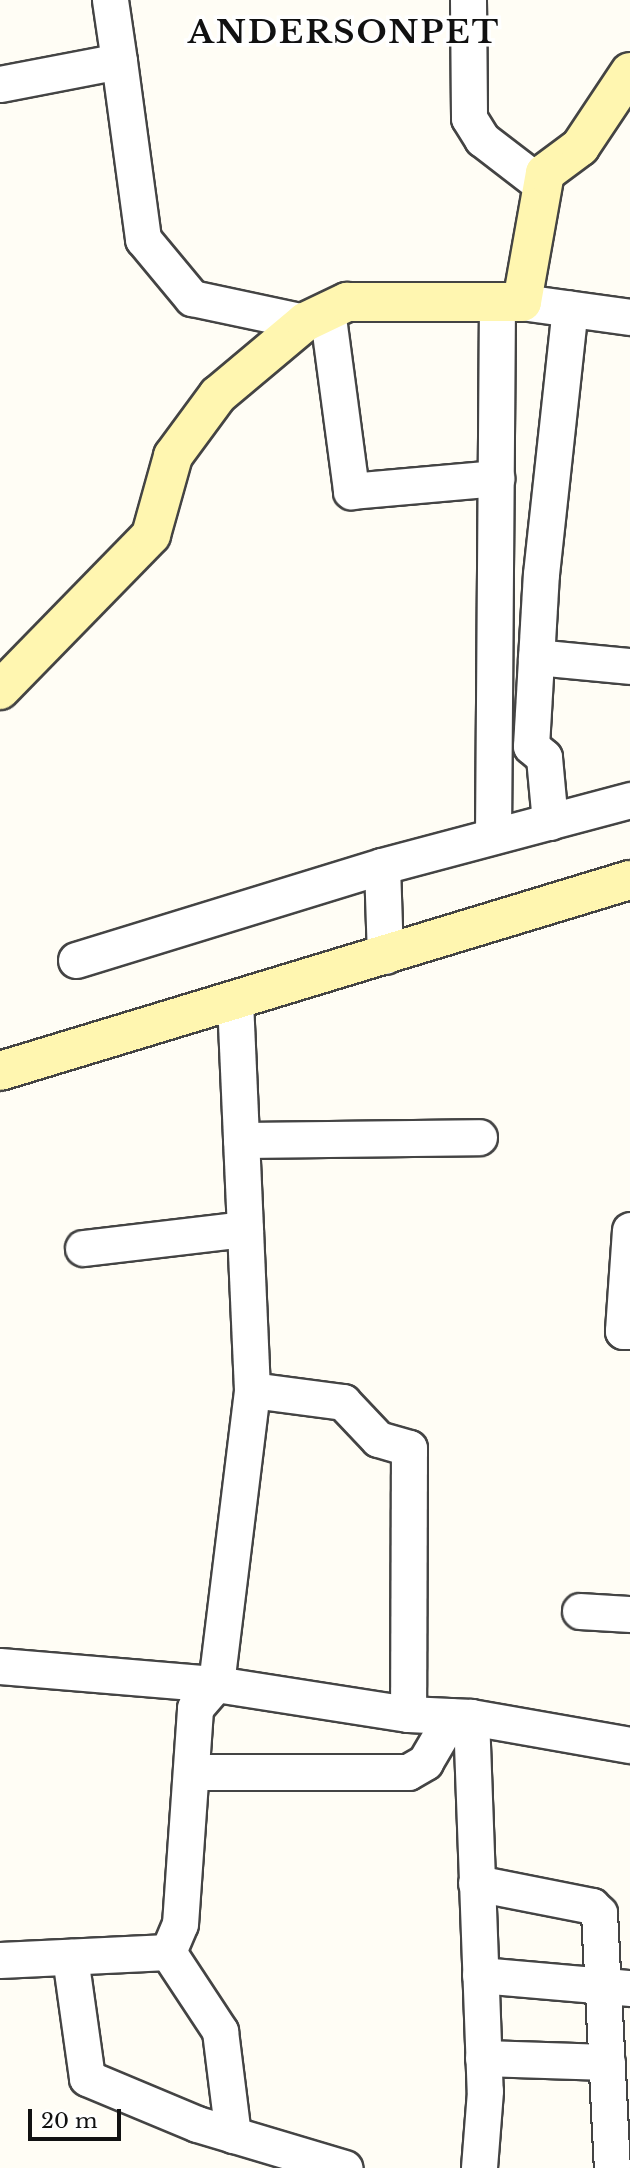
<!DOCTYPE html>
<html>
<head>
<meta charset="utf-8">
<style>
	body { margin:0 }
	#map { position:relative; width:630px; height:2168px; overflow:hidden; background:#fffdf5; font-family:"Libre Baskerville",serif }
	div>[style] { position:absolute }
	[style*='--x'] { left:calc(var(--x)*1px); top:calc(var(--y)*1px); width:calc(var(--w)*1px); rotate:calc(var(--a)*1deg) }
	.roads { filter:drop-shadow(2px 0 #444) drop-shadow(-2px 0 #444) drop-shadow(0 2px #444) drop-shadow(0 -2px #444) }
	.street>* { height:35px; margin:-17.5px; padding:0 17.5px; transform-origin:17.5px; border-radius:17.5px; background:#fff }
	.secondary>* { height:38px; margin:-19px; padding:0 19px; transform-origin:19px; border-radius:19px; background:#fff6b0 }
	span { translate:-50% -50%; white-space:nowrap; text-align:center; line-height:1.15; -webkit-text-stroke:7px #fff; paint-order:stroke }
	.district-label { font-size:32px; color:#111; font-weight:700; letter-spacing:2px }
	.scale { position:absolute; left:28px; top:2109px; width:93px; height:32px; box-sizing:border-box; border:4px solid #111; border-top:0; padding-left:9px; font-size:21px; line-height:24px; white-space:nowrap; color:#111; -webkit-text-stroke:5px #fff; paint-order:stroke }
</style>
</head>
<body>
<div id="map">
	<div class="roads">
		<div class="street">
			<i style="--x:110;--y:0;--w:62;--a:81.6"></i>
			<i style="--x:468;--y:0;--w:118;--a:89.5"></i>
			<i style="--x:469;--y:118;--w:25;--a:58"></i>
			<i style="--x:482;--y:139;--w:77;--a:37.6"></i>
			<i style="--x:0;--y:84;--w:121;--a:-10.9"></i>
			<i style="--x:119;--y:61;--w:180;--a:82.3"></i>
			<i style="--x:143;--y:239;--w:77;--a:50.3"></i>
			<i style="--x:192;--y:298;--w:116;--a:12"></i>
			<i style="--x:522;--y:302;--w:109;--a:7.9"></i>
			<i style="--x:327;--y:310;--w:183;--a:82.4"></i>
			<i style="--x:351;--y:491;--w:146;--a:-5.1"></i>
			<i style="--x:536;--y:657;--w:94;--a:5.5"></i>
			<i style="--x:550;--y:822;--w:65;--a:-95.3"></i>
			<i style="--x:544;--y:757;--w:17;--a:-140"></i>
			<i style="--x:531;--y:746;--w:172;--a:-86.7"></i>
			<i style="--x:541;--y:574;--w:267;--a:-83.8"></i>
			<i style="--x:493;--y:836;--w:533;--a:-89.57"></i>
			<i style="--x:382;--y:866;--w:90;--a:88.1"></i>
			<i style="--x:76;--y:960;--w:320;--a:-17.1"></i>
			<i style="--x:382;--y:866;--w:257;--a:-14.9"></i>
			<i style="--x:241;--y:1140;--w:238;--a:-0.7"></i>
			<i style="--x:630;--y:1230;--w:101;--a:94"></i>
			<i style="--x:623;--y:1331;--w:7;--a:0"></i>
			<i style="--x:83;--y:1248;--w:163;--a:-6.7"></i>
			<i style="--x:252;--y:1390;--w:92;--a:7.5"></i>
			<i style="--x:343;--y:1402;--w:51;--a:46.6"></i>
			<i style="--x:378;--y:1439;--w:32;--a:16"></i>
			<i style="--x:409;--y:1448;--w:266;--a:90.2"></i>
			<i style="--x:580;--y:1611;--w:50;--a:3.4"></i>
			<i style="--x:0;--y:1666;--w:217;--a:4.8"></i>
			<i style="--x:216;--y:1684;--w:194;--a:8.9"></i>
			<i style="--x:408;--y:1714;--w:63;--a:2.7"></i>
			<i style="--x:471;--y:1717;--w:161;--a:10"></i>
			<i style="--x:471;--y:1717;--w:374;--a:87.9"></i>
			<i style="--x:485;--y:2091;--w:77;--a:94.5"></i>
			<i style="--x:191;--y:1772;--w:217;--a:0"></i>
			<i style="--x:408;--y:1772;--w:20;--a:-30"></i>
			<i style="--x:425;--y:1762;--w:53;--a:-59.6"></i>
			<i style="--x:476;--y:1883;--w:118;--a:11.2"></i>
			<i style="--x:592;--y:1906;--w:10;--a:45"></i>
			<i style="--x:599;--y:1913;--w:255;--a:87.1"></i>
			<i style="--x:168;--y:1952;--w:95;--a:56.6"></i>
			<i style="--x:220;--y:2031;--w:105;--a:82.9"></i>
			<i style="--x:70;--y:1957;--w:122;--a:82"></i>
			<i style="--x:87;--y:2078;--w:119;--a:22.7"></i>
			<i style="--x:197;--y:2124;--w:154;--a:16.6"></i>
			<i style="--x:0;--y:1960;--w:168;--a:-2.7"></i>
			<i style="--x:168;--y:1952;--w:30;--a:-67"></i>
			<i style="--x:180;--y:1924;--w:217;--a:-86"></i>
			<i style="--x:195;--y:1708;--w:32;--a:-49"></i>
			<i style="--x:216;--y:1684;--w:296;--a:-83"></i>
			<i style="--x:252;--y:1390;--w:389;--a:-92.5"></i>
			<i style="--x:480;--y:1975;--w:151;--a:5"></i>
			<i style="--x:483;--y:2058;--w:124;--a:1.8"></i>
		</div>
		<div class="secondary">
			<i style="--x:0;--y:690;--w:216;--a:-45.7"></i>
			<i style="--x:151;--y:535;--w:82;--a:-74.4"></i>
			<i style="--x:173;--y:456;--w:76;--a:-53.6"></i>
			<i style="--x:218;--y:395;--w:114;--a:-40"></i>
			<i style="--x:305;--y:322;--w:47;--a:-25.5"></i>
			<i style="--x:347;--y:302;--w:175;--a:0"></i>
			<i style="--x:522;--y:302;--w:131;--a:-79.9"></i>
			<i style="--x:545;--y:173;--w:44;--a:-36.6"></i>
			<i style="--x:580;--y:147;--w:90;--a:-56.3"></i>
			<i style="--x:0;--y:1071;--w:658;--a:-16.87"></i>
		</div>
	</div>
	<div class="district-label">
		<span style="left:344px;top:32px">ANDERSONPET</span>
	</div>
	<div class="scale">20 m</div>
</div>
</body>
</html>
